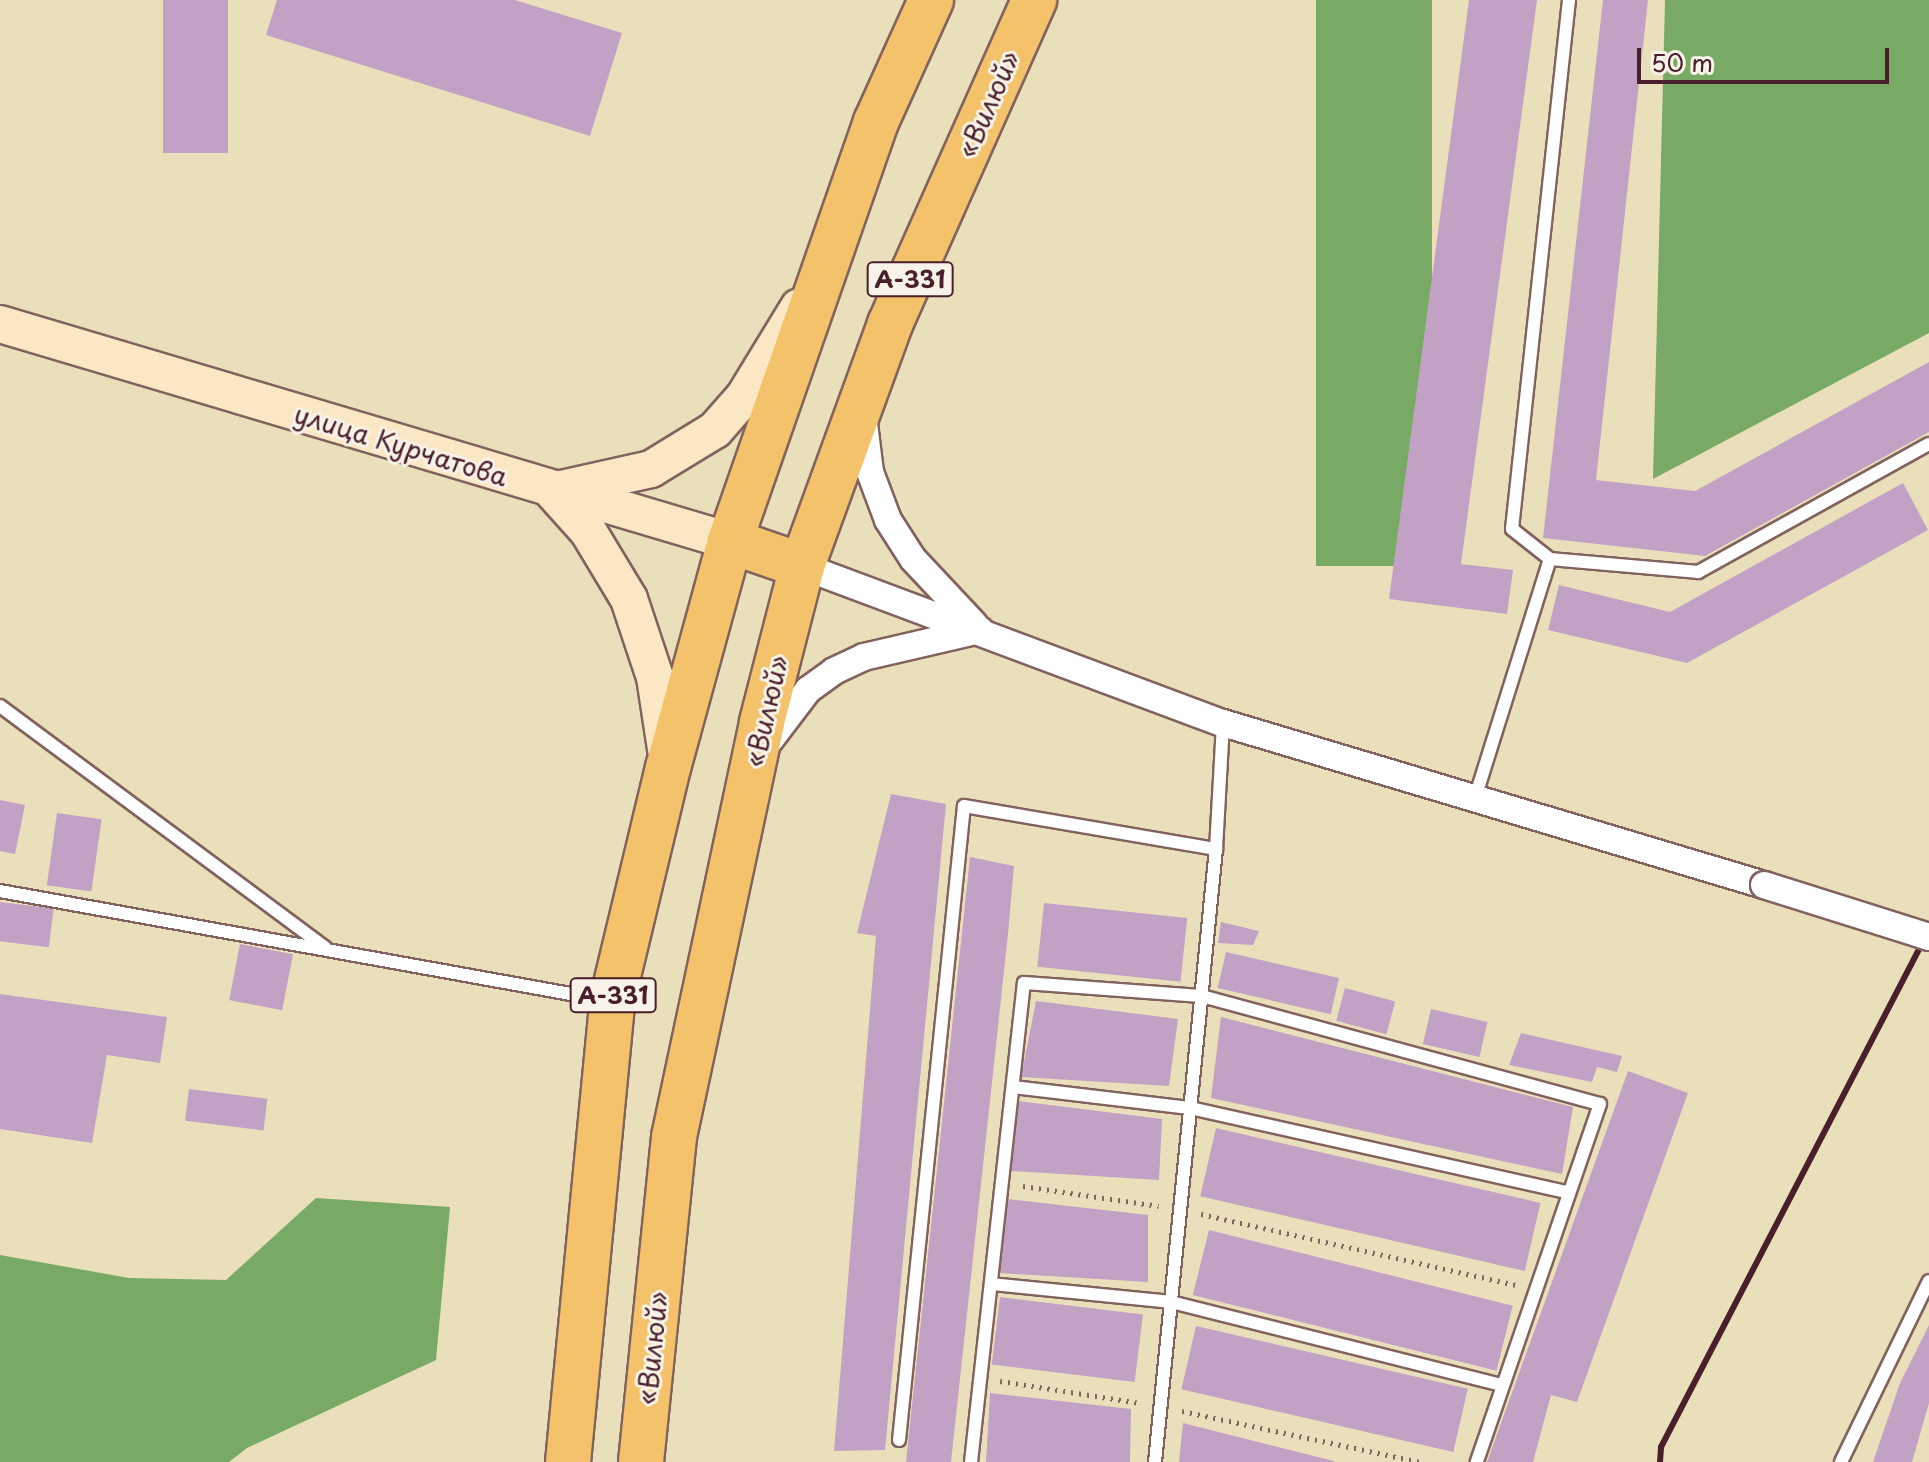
<!DOCTYPE html>
<html>
<head>
<meta charset="utf-8">
<style>
	body { margin:0 }
	#map { position:relative; width:1929px; height:1462px; overflow:hidden; background:#eadfbb; font-family:"Playpen Sans",sans-serif }
	div>[style] { position:absolute }
	[style*='--x'] { left:calc(var(--x)*1px); top:calc(var(--y)*1px); width:calc(var(--w)*1px); rotate:calc(var(--a)*1deg) }
	.forest>* { inset:0; background:#78aa65; transform-origin:0 0 }
	.building>* { inset:0; background:#c2a2c4; transform-origin:0 0 }
	.path>* { height:5px; margin-top:-2.5px; transform-origin:0; background:repeating-linear-gradient(90deg,#82625d 0 2px,transparent 0 8px) }
	.roads { filter:drop-shadow(2px 0 #82625d) drop-shadow(-2px 0 #82625d) drop-shadow(0 2px #82625d) drop-shadow(0 -2px #82625d) }
	.lane>* { height:12px; margin:-6px; padding:0 6px; transform-origin:6px; border-radius:6px; background:#fff }
	.street>* { height:26px; margin:-13px; padding:0 13px; transform-origin:13px; border-radius:13px; background:#fff }
	.secondary>* { height:36px; margin:-18px; padding:0 18px; transform-origin:18px; border-radius:18px; background:#fae7c3 }
	.highway>* { height:44px; margin:-22px; padding:0 22px; transform-origin:22px; border-radius:22px; background:#f3c26a }
	.rail>* { height:6px; margin:-3px; padding:0 3px; transform-origin:3px; border-radius:3px; background:#4a1f2b }
	.bridges { filter:drop-shadow(2px 0 #82625d) drop-shadow(-2px 0 #82625d) drop-shadow(0 2px #82625d) drop-shadow(0 -2px #82625d) }
	.street-bridge>* { height:26px; margin:-13px; padding:0 13px; transform-origin:13px; border-radius:13px; background:#fff }
	span { translate:-50% -50%; white-space:nowrap; text-align:center; line-height:1.15; -webkit-text-stroke:6px #f7f3e8; paint-order:stroke }
	.shield-label span { padding:2px 6px; background:#f7f3e8; border:2px solid; border-radius:6px; -webkit-text-stroke-width:0 }
	.shield-label { font-size:24px; color:#4a1f2b; font-weight:700 }
	.street-label { font-size:26px; color:#4a1f2b }
	.scale { position:absolute; left:1637px; top:48px; width:252px; height:36px; box-sizing:border-box; border:4px solid #4a1f2b; border-top:0; padding-left:10px; font-size:24px; line-height:28px; white-space:nowrap; color:#4a1f2b; -webkit-text-stroke:6px #f7f3e8; paint-order:stroke }
</style>
</head>
<body>
<div id="map">
	<div class="forest">
		<i style="left:1316px;top:0;width:116px;height:566px"></i>
		<i style="clip-path:polygon(1665px 0,1929px 0,1929px 333px,1653px 479px)"></i>
		<i style="clip-path:polygon(316px 1198px,450px 1207px,436px 1360px,247px 1448px,229px 1462px,0 1462px,0 1255px,129px 1278px,226px 1280px)"></i>
	</div>
	<div class="building">
		<i style="left:163px;top:0;width:65px;height:153px"></i>
		<i style="clip-path:polygon(277px 0,515px 0,622px 33px,590px 136px,266px 35px)"></i>
		<i style="clip-path:polygon(1469px 0,1537px 0,1461px 564px,1513px 570px,1507px 614px,1389px 599px)"></i>
		<i style="clip-path:polygon(1603px 0,1648px 0,1596px 480px,1695px 491px,1929px 362px,1929px 432px,1705px 556px,1543px 538px)"></i>
		<i style="clip-path:polygon(1903px 483px,1928px 530px,1687px 663px,1548px 630px,1559px 585px,1670px 612px)"></i>
		<i style="clip-path:polygon(891px 794px,946px 804px,885px 1450px,834px 1451px,876px 936px,857px 933px)"></i>
		<i style="clip-path:polygon(0 800px,25px 805px,15px 854px,0 851px)"></i>
		<i style="left:57px;top:813px;width:45px;height:73px;rotate:8deg"></i>
		<i style="clip-path:polygon(970px 857px,1014px 866px,1008px 934px,951px 1462px,906px 1462px)"></i>
		<i style="left:0;top:902px;width:54px;height:39px;rotate:7deg"></i>
		<i style="left:1044px;top:903px;width:144px;height:64px;rotate:6deg"></i>
		<i style="clip-path:polygon(1221px 922px,1259px 931px,1253px 945px,1218px 943px)"></i>
		<i style="left:240px;top:944px;width:54px;height:57px;rotate:11deg"></i>
		<i style="left:1226px;top:952px;width:116px;height:37px;rotate:13deg"></i>
		<i style="left:1345px;top:988px;width:52px;height:34px;rotate:15deg"></i>
		<i style="clip-path:polygon(0 994px,167px 1017px,160px 1063px,107px 1055px,92px 1143px,0 1129px)"></i>
		<i style="clip-path:polygon(1036px 1001px,1178px 1019px,1169px 1086px,1021px 1077px)"></i>
		<i style="left:1431px;top:1009px;width:58px;height:36px;rotate:13deg"></i>
		<i style="clip-path:polygon(1221px 1017px,1573px 1107px,1562px 1174px,1211px 1098px)"></i>
		<i style="clip-path:polygon(1521px 1033px,1622px 1056px,1617px 1072px,1597px 1067px,1592px 1082px,1509px 1065px)"></i>
		<i style="clip-path:polygon(1628px 1071px,1688px 1093px,1577px 1402px,1551px 1395px,1533px 1462px,1487px 1462px)"></i>
		<i style="left:189px;top:1089px;width:79px;height:32px;rotate:7deg"></i>
		<i style="clip-path:polygon(1018px 1101px,1162px 1119px,1159px 1180px,1011px 1171px)"></i>
		<i style="left:1216px;top:1128px;width:333px;height:70px;rotate:13deg"></i>
		<i style="clip-path:polygon(1008px 1199px,1148px 1215px,1148px 1282px,999px 1273px)"></i>
		<i style="left:1209px;top:1230px;width:313px;height:67px;rotate:14deg"></i>
		<i style="left:1000px;top:1297px;width:144px;height:68px;rotate:7deg"></i>
		<i style="clip-path:polygon(1929px 1325px,1929px 1403px,1912px 1462px,1873px 1462px,1900px 1383px)"></i>
		<i style="left:1196px;top:1326px;width:279px;height:65px;rotate:13deg"></i>
		<i style="clip-path:polygon(990px 1393px,1131px 1409px,1130px 1462px,986px 1462px)"></i>
		<i style="clip-path:polygon(1183px 1423px,1334px 1461px,1334px 1462px,1179px 1462px)"></i>
	</div>
	<div class="path">
		<i style="--x:1023;--y:1186;--w:137;--a:8.4"></i>
		<i style="--x:1201;--y:1214;--w:322;--a:12.7"></i>
		<i style="--x:1000;--y:1381;--w:142;--a:8.9"></i>
		<i style="--x:1182;--y:1411;--w:242;--a:12.1"></i>
	</div>
	<div class="roads">
		<div class="lane">
			<i style="--x:1569;--y:0;--w:532;--a:96.15"></i>
			<i style="--x:1512;--y:529;--w:48;--a:38.3"></i>
			<i style="--x:1550;--y:559;--w:149;--a:5"></i>
			<i style="--x:1698;--y:572;--w:264;--a:-29"></i>
			<i style="--x:0;--y:706;--w:405;--a:36.6"></i>
			<i style="--x:1475;--y:798;--w:250;--a:-72.6"></i>
			<i style="--x:0;--y:891;--w:614;--a:10.23"></i>
			<i style="--x:1013;--y:1087;--w:178;--a:6.8"></i>
			<i style="--x:1190;--y:1108;--w:388;--a:12.6"></i>
			<i style="--x:991;--y:1284;--w:181;--a:5.7"></i>
			<i style="--x:1171;--y:1302;--w:341;--a:14.1"></i>
			<i style="--x:899;--y:1440;--w:637;--a:-84.15"></i>
			<i style="--x:964;--y:806;--w:256;--a:9.7"></i>
			<i style="--x:971;--y:1462;--w:482;--a:-83.7"></i>
			<i style="--x:1024;--y:983;--w:178;--a:4.2"></i>
			<i style="--x:1202;--y:996;--w:412;--a:15.2"></i>
			<i style="--x:1600;--y:1104;--w:379;--a:109"></i>
			<i style="--x:1155;--y:1462;--w:616;--a:-84.32"></i>
			<i style="--x:1216;--y:849;--w:126;--a:-86.8"></i>
			<i style="--x:1841;--y:1462;--w:201;--a:-64.1"></i>
		</div>
		<div class="street">
			<i style="--x:863;--y:415;--w:57;--a:83"></i>
			<i style="--x:870;--y:472;--w:51;--a:69.4"></i>
			<i style="--x:888;--y:520;--w:46;--a:57.3"></i>
			<i style="--x:913;--y:559;--w:89;--a:46.8"></i>
			<i style="--x:802;--y:566;--w:449;--a:20.5"></i>
			<i style="--x:1223;--y:723;--w:565;--a:16.67"></i>
			<i style="--x:764;--y:748;--w:73;--a:-52.8"></i>
			<i style="--x:808;--y:690;--w:32;--a:-36"></i>
			<i style="--x:834;--y:671;--w:33;--a:-25"></i>
			<i style="--x:864;--y:657;--w:119;--a:-13.1"></i>
		</div>
		<div class="secondary">
			<i style="--x:0;--y:324;--w:762;--a:16.56"></i>
			<i style="--x:561;--y:489;--w:92;--a:-12.5"></i>
			<i style="--x:651;--y:469;--w:75;--a:-31.4"></i>
			<i style="--x:715;--y:430;--w:44;--a:-48.7"></i>
			<i style="--x:744;--y:397;--w:105;--a:-58.6"></i>
			<i style="--x:552;--y:491;--w:54;--a:48"></i>
			<i style="--x:588;--y:531;--w:79;--a:58.9"></i>
			<i style="--x:629;--y:599;--w:82;--a:71.6"></i>
			<i style="--x:655;--y:677;--w:86;--a:81.3"></i>
		</div>
		<div class="highway">
			<i style="--x:730;--y:541;--w:76;--a:19.1"></i>
			<i style="--x:568;--y:1462;--w:463;--a:-84.5"></i>
			<i style="--x:612;--y:1001;--w:240;--a:-76.5"></i>
			<i style="--x:668;--y:768;--w:235;--a:-74.7"></i>
			<i style="--x:730;--y:541;--w:444;--a:-70.8"></i>
			<i style="--x:876;--y:122;--w:134;--a:-65.7"></i>
			<i style="--x:641;--y:1462;--w:327;--a:-84.2"></i>
			<i style="--x:674;--y:1137;--w:424;--a:-78"></i>
			<i style="--x:762;--y:722;--w:161;--a:-75.6"></i>
			<i style="--x:802;--y:566;--w:258;--a:-70"></i>
			<i style="--x:890;--y:324;--w:355;--a:-66"></i>
		</div>
	</div>
	<div class="rail">
		<i style="--x:1660;--y:1462;--w:15;--a:-86"></i>
		<i style="--x:1661;--y:1447;--w:582;--a:-62.6"></i>
	</div>
	<div class="bridges">
		<div class="street-bridge">
			<i style="--x:1764;--y:885;--w:173;--a:17.5"></i>
		</div>
	</div>
	<div class="shield-label">
		<span style="left:910px;top:279px">А-331</span>
		<span style="left:613px;top:995px">А-331</span>
	</div>
	<div class="street-label">
		<span style="left:988px;top:104px;rotate:-66deg">«Вилюй»</span>
		<span style="left:401px;top:445px;rotate:17deg">улица Курчатова</span>
		<span style="left:766px;top:711px;rotate:-77deg">«Вилюй»</span>
		<span style="left:652px;top:1348px;rotate:-84deg">«Вилюй»</span>
	</div>
	<div class="scale">50 m</div>
</div>
</body>
</html>
